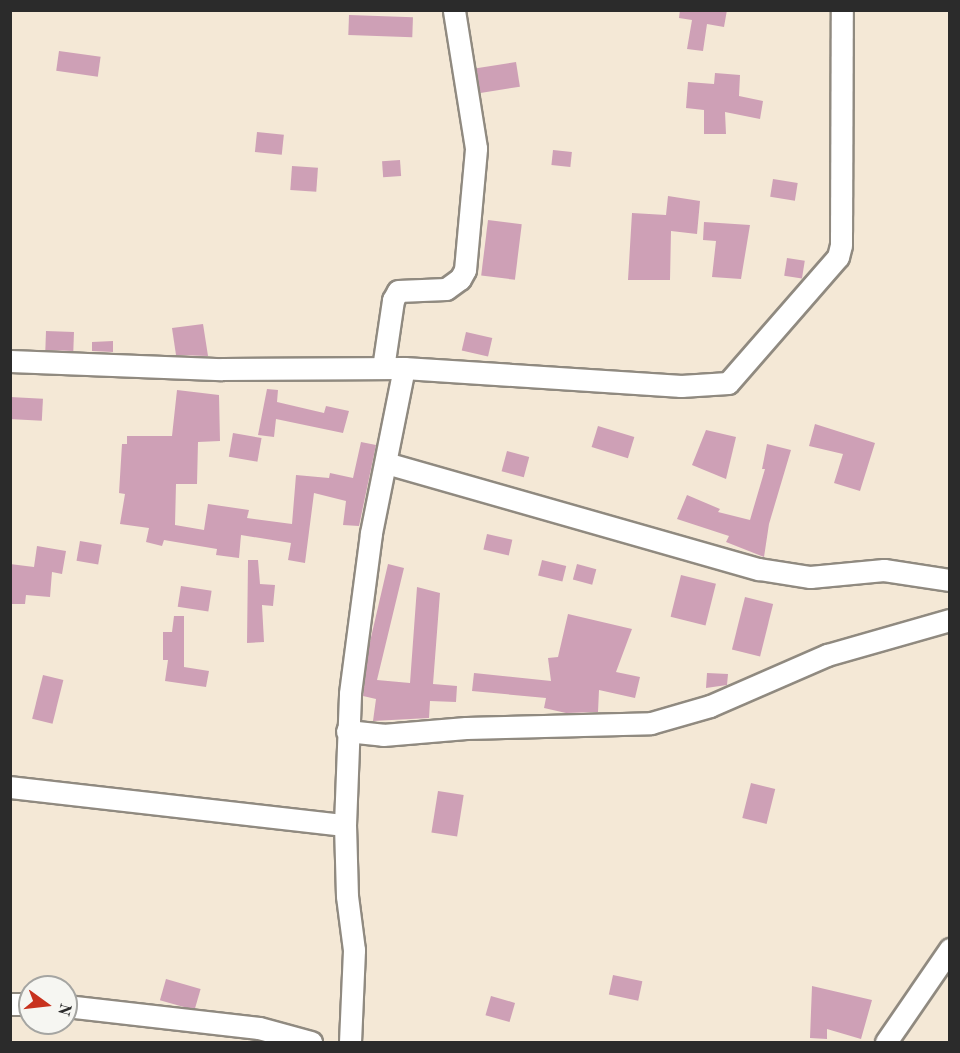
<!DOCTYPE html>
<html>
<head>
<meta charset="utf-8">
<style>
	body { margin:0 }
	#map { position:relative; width:960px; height:1053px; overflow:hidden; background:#f4e8d6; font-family:"Old Standard TT",serif }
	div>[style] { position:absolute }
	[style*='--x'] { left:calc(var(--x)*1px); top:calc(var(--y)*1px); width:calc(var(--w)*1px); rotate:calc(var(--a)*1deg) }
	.building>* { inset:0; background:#cea0b6; transform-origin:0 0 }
	.roads { filter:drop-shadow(2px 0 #908a80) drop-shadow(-2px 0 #908a80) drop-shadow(0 2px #908a80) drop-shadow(0 -2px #908a80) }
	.street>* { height:21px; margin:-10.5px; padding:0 10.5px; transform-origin:10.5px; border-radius:10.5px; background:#fff }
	span { translate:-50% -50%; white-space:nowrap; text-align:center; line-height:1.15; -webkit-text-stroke:4.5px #f6f6f2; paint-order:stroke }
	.frame { position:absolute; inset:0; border:12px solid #2b2b2b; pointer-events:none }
	.north { position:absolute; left:18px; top:975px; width:60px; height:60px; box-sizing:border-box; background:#f6f6f2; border:2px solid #a5a5a2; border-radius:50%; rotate:105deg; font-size:16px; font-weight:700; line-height:24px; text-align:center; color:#2b2b2b }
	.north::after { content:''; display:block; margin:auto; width:21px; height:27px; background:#c8321e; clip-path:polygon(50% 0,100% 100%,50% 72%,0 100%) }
</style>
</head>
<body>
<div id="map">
	<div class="building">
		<i style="clip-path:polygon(680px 10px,727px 10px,724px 27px,707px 24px,703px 51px,687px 49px,692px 20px,679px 18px)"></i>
		<i style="left:349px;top:15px;width:64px;height:20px;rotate:2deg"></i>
		<i style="left:59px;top:51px;width:42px;height:20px;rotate:8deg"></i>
		<i style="left:516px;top:62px;width:25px;height:40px;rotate:81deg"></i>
		<i style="clip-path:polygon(715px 73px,740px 75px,739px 96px,763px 101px,760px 119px,725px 112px,726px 134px,704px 134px,704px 110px,686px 108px,688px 82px,714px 84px)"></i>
		<i style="left:257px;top:132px;width:27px;height:20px;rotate:6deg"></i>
		<i style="left:553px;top:150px;width:19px;height:15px;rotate:6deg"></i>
		<i style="left:400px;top:160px;width:16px;height:18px;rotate:86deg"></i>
		<i style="left:292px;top:166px;width:26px;height:24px;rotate:4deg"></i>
		<i style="left:773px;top:179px;width:25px;height:18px;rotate:9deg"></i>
		<i style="clip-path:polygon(668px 196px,700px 201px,697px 234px,671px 231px,670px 280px,628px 280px,632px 213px,666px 215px)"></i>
		<i style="left:488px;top:220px;width:34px;height:56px;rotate:7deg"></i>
		<i style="clip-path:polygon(704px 222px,750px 225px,741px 279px,712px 277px,716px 241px,703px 240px)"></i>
		<i style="left:787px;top:258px;width:18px;height:18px;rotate:9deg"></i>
		<i style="clip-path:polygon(203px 324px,208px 356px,176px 355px,172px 328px)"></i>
		<i style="left:46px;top:331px;width:28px;height:19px;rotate:2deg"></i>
		<i style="left:466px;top:332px;width:27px;height:19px;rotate:13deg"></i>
		<i style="clip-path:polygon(113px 341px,113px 352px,92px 351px,92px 342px)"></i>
		<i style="clip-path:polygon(267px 389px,278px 390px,277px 402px,324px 413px,326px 406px,349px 411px,343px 433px,276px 419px,274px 437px,258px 435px)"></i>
		<i style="clip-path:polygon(177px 390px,219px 395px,220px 441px,198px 442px,197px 484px,176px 484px,175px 525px,204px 530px,208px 504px,249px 510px,247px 518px,292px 524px,296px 475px,329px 478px,330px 473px,353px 478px,361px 442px,376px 445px,359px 526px,343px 525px,346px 501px,314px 493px,305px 563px,288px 560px,291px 543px,241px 535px,239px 558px,216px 555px,217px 549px,164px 540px,162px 546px,146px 542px,149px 528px,120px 524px,125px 494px,119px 493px,122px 444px,127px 444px,127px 436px,172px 436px)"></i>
		<i style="left:10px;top:397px;width:33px;height:22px;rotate:3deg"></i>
		<i style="clip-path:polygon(815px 424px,875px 443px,860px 491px,834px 483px,843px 454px,809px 446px)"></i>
		<i style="left:598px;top:426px;width:38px;height:22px;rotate:17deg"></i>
		<i style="clip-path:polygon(706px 430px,736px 437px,726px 479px,692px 465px)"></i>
		<i style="left:233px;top:433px;width:29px;height:24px;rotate:10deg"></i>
		<i style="clip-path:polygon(767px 444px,791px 450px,769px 524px,764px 557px,726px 542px,729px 536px,677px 519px,687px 495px,720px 509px,718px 512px,750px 520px,765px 469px,762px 469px)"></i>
		<i style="left:507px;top:451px;width:23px;height:21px;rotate:15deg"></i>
		<i style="left:487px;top:534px;width:26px;height:16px;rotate:13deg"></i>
		<i style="left:80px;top:541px;width:22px;height:20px;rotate:10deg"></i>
		<i style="clip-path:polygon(37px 546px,66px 551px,62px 574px,52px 572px,50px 597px,26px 595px,25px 604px,10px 604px,10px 564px,34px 567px)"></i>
		<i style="clip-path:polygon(248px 560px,258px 560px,260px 584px,275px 585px,273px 606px,262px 605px,264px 642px,247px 643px)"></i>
		<i style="left:542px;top:560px;width:25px;height:16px;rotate:14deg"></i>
		<i style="clip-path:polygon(388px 564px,404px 568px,377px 680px,410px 683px,417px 587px,440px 593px,433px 684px,457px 686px,456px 702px,430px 701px,429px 718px,373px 721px,376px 699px,363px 696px,369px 646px)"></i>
		<i style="left:577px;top:564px;width:20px;height:16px;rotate:15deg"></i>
		<i style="left:681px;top:575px;width:36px;height:43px;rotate:14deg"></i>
		<i style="left:181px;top:586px;width:31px;height:21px;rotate:9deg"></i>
		<i style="left:745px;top:597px;width:29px;height:54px;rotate:14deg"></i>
		<i style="clip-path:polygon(568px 614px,632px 629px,616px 672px,640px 677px,635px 698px,599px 690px,598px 712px,566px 713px,544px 708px,546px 698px,472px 691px,474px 673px,551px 681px,548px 658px,558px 657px)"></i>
		<i style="clip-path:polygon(174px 616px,184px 616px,184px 667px,209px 671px,206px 687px,165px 681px,168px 660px,163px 660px,163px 632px,172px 632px)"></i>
		<i style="clip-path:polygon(707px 673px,728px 674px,727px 685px,706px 688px)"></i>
		<i style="left:43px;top:675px;width:21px;height:45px;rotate:14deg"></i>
		<i style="left:751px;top:783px;width:25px;height:36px;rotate:14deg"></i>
		<i style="left:438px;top:791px;width:26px;height:42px;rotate:9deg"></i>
		<i style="left:613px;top:975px;width:30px;height:20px;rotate:12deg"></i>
		<i style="left:166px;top:979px;width:36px;height:22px;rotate:16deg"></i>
		<i style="clip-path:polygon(812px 986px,872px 1000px,861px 1039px,827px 1029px,827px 1039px,810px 1038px)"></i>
		<i style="left:491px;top:996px;width:25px;height:20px;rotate:16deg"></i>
	</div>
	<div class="roads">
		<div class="street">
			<i style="--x:10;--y:361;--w:212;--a:2.2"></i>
			<i style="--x:222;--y:369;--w:182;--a:-0.3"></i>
			<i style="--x:404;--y:368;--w:278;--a:3.7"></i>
			<i style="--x:681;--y:386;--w:47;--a:-3.7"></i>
			<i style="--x:728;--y:383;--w:167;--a:-48.9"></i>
			<i style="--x:838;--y:257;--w:12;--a:-76"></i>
			<i style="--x:841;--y:245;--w:235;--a:-89.8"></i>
			<i style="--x:383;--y:368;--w:69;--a:-81.6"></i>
			<i style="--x:393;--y:300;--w:10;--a:-61"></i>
			<i style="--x:398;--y:291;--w:48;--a:-2.4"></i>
			<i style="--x:446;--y:289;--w:17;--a:-36"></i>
			<i style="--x:460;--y:279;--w:10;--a:-61"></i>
			<i style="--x:465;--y:270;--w:122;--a:-84.8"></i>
			<i style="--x:476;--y:148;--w:140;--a:-99.1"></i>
			<i style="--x:386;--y:463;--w:388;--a:15.9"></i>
			<i style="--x:759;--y:569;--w:52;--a:8.9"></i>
			<i style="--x:810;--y:577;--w:74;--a:-5.4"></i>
			<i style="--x:884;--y:570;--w:67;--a:8.6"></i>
			<i style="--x:347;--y:731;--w:36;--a:6"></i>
			<i style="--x:383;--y:735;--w:83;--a:-4.8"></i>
			<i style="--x:466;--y:728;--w:185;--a:-1.5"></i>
			<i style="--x:651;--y:723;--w:61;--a:-16.1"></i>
			<i style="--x:710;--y:706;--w:128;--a:-23.6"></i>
			<i style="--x:827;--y:655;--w:128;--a:-15.9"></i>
			<i style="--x:10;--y:787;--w:337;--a:6.5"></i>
			<i style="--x:10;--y:1004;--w:20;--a:0"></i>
			<i style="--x:66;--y:1006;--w:194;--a:6.5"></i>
			<i style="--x:259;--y:1028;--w:54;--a:15.1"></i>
			<i style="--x:350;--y:1042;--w:92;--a:-87.5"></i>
			<i style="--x:354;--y:950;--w:54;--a:-97.4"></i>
			<i style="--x:347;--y:896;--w:71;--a:-91.6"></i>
			<i style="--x:345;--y:825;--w:132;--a:-87.8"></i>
			<i style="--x:350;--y:693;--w:161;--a:-82.5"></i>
			<i style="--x:371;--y:533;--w:168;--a:-78.7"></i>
			<i style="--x:886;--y:1042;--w:113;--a:-55.5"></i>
		</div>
	</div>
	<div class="frame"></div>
	<div class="north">N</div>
</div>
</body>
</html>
